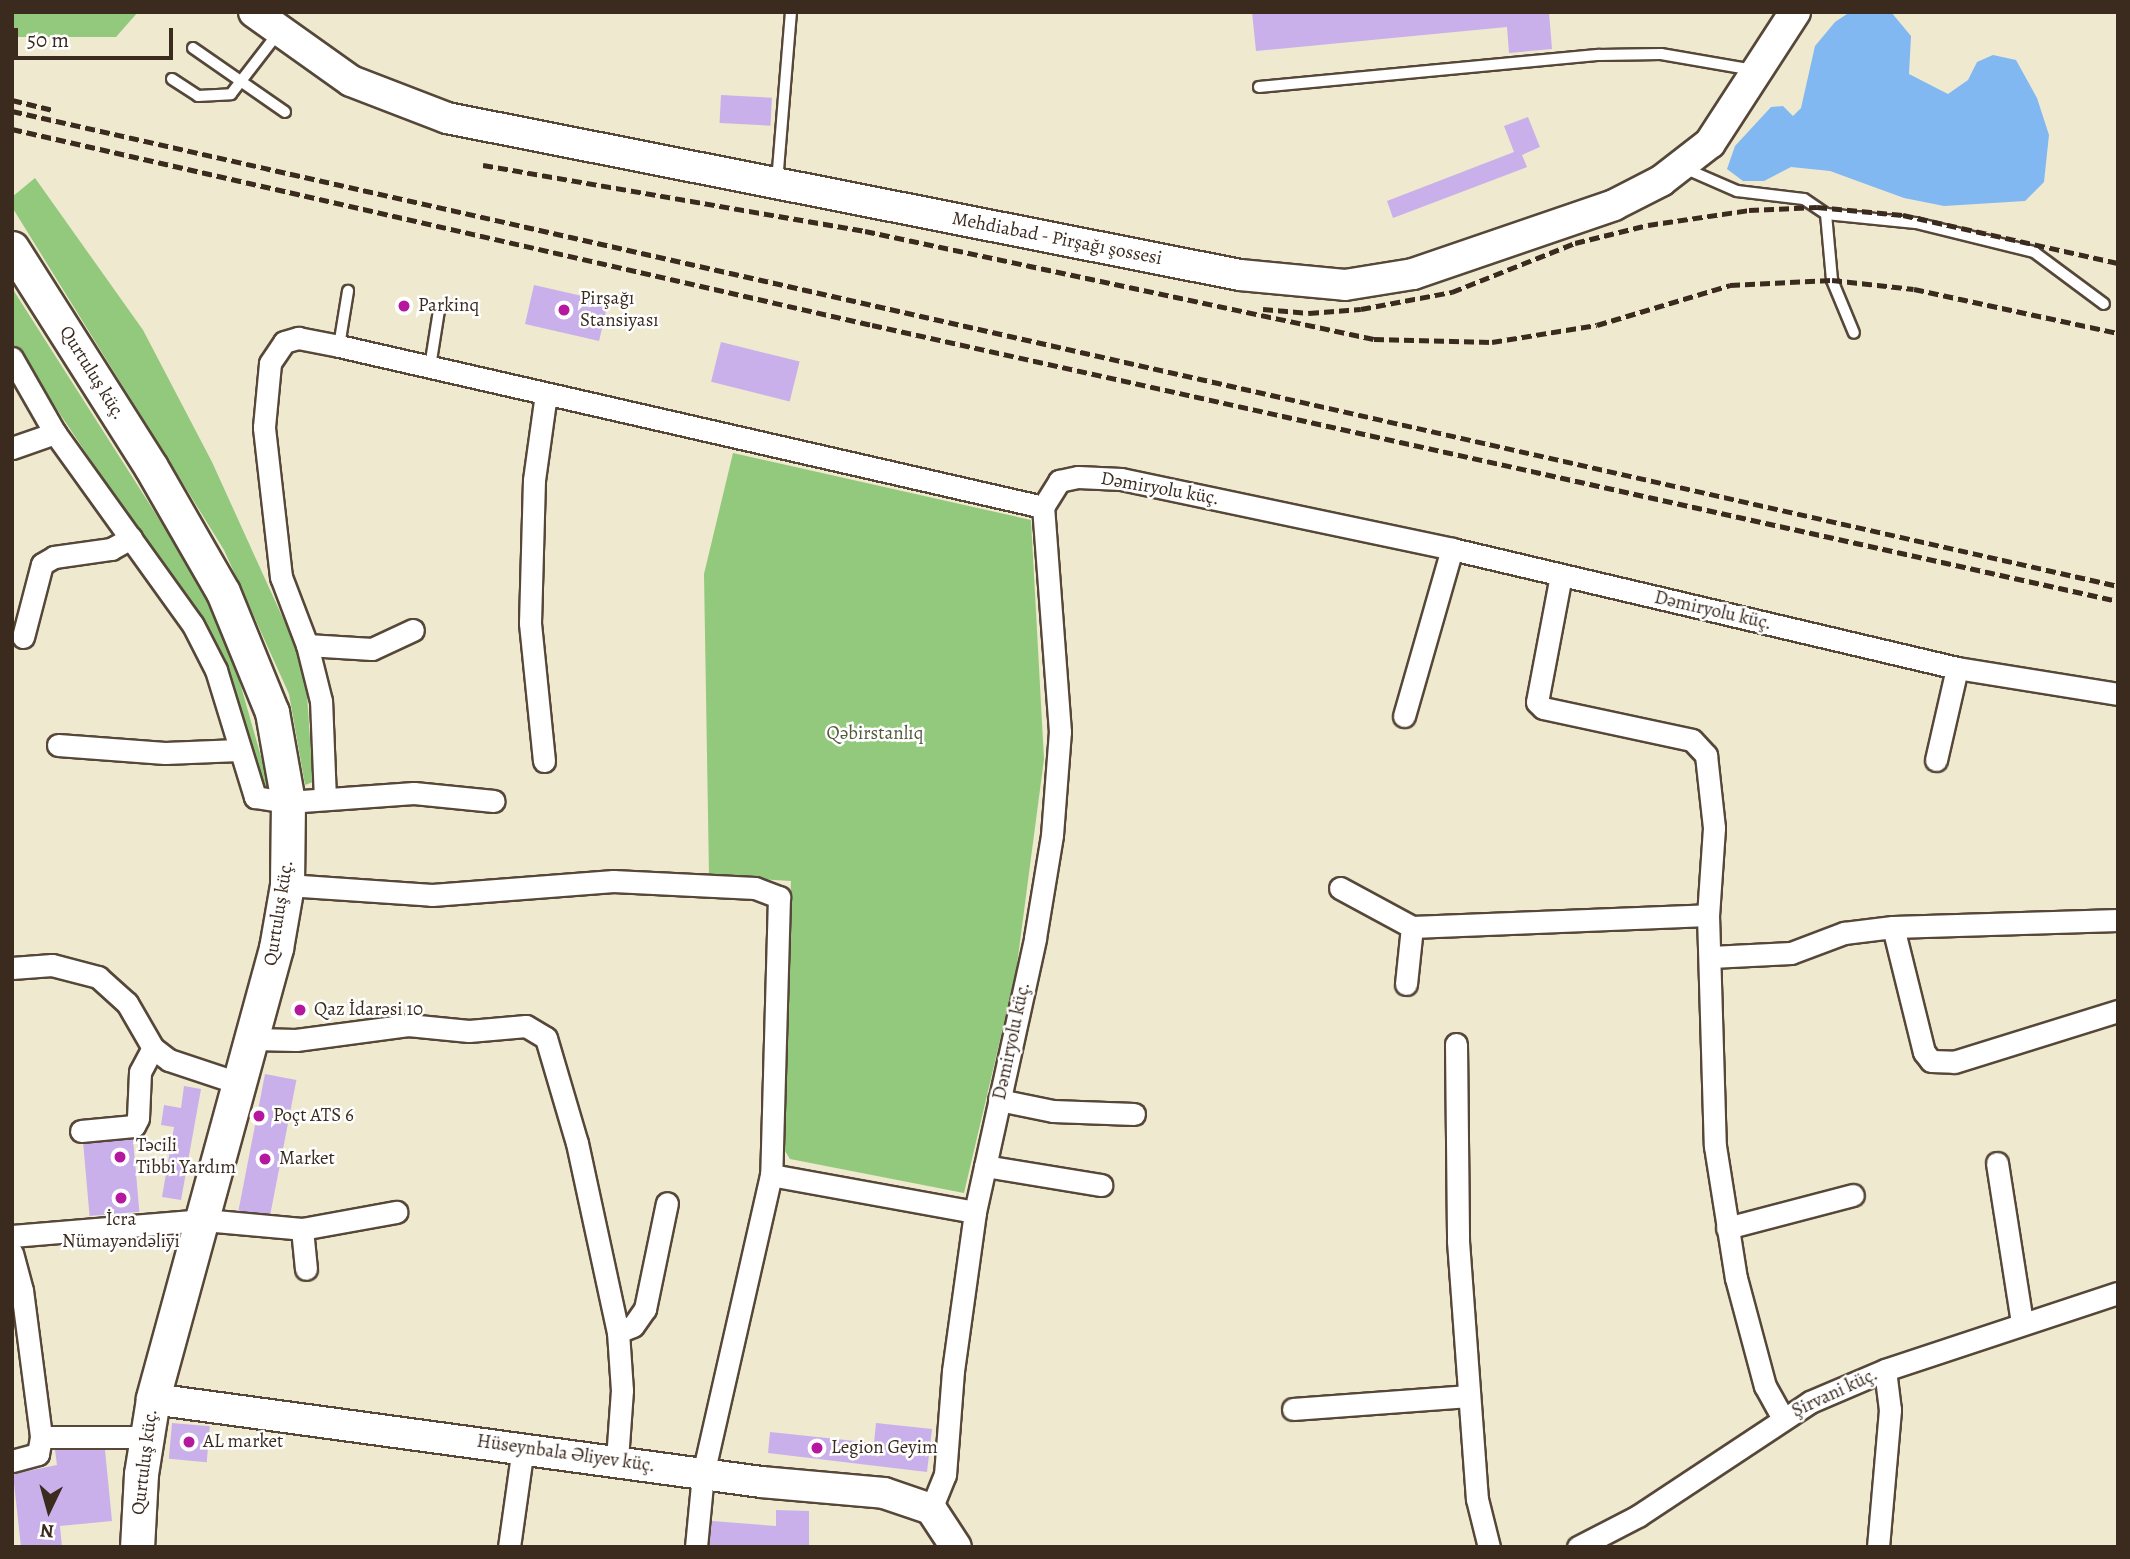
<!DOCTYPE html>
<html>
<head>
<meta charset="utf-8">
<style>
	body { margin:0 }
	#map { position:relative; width:2130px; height:1559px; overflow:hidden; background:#efe9cf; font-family:Alegreya,serif }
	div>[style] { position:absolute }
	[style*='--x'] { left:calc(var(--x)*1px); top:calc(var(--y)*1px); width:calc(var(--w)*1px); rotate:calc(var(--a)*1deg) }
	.green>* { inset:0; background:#93c97c }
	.water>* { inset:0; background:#82b8f1 }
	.building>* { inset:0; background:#c9b0eb; transform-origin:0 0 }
	.roads { filter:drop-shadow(2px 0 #564739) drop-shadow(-2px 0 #564739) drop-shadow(0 2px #564739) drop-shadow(0 -2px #564739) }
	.lane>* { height:10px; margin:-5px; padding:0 5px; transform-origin:5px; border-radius:5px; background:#fff }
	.street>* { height:21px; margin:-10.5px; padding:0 10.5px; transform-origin:10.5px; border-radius:10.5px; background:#fff }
	.secondary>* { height:30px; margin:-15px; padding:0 15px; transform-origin:15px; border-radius:15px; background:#fff }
	.primary>* { height:33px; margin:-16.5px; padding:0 16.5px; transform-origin:16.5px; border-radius:16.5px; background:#fff }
	.rail>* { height:5px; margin-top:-2.5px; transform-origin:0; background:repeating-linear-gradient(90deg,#3b2a1e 0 10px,transparent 0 15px) }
	.dots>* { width:19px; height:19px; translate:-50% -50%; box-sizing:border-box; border:4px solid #fff; border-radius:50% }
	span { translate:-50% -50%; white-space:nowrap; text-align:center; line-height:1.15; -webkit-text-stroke:5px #fff; paint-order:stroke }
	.street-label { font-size:19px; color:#3b2a1e }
	.poi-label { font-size:19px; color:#3b2a1e }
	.left { translate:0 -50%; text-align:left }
	.park-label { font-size:19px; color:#555a3a }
	.frame { position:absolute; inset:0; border:14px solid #3b2a1e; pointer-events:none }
	.north { position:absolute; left:14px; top:1475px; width:70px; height:70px; -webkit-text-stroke:5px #fff; paint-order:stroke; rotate:185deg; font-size:19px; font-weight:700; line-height:28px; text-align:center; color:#3b2a1e }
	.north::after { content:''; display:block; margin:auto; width:24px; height:32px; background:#3b2a1e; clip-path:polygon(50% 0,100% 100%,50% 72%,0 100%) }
	.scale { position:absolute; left:14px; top:28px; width:159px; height:32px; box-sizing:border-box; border:4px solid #3b2a1e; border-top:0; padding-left:9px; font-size:21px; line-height:24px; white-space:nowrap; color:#3b2a1e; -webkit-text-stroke:5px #fff; paint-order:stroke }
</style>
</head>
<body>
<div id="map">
	<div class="green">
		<i style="clip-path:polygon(12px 12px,138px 12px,116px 37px,12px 37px)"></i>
		<i style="clip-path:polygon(35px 178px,143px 330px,212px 462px,296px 647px,307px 695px,313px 782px,305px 785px,289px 694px,224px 550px,12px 207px,12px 197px)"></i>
		<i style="clip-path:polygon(12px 288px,189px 566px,230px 648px,270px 788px,259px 788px,216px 648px,12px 342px)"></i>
		<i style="clip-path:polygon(733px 453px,1031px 520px,1044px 759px,1016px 972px,964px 1193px,790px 1159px,781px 1145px,791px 881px,709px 876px,704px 574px)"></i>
	</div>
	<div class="water">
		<i style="clip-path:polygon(1850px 12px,1891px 12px,1911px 36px,1909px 74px,1948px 94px,1968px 80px,1977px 62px,1993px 55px,2016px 60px,2037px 98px,2049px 135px,2044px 182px,2025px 201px,1944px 206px,1904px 198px,1830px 171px,1791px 167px,1764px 181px,1743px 181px,1727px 169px,1735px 146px,1771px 107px,1783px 106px,1793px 116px,1801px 108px,1815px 46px,1835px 22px)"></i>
	</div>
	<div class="building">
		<i style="clip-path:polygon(1252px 12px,1549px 12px,1552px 49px,1509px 53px,1507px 27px,1256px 51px)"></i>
		<i style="left:721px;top:95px;width:51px;height:28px;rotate:3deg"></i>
		<i style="clip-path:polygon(1528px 117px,1540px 147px,1522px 155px,1527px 167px,1393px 218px,1387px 201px,1514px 152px,1504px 126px)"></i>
		<i style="left:534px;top:285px;width:76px;height:40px;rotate:13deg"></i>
		<i style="left:721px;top:342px;width:81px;height:41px;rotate:14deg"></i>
		<i style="left:265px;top:1074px;width:32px;height:139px;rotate:11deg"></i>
		<i style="clip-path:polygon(184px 1086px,201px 1089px,181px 1200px,162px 1197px,174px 1127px,161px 1125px,164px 1105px,181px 1108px)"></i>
		<i style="left:133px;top:1139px;width:73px;height:50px;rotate:85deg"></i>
		<i style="left:172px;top:1423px;width:38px;height:36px;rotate:5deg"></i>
		<i style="clip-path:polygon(876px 1423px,932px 1429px,927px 1472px,768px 1453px,770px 1432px,874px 1443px)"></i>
		<i style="clip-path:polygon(55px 1450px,105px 1450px,112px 1521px,60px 1526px,62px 1547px,21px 1547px,13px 1474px,57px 1465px)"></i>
		<i style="clip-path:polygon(776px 1510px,809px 1511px,809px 1547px,709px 1547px,712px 1521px,776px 1526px)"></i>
	</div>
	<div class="roads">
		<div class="lane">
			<i style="--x:193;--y:48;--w:112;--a:34.8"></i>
			<i style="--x:172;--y:79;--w:31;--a:33"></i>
			<i style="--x:198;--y:96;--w:33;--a:-3"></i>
			<i style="--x:231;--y:94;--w:78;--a:-52.3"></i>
			<i style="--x:1259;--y:87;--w:342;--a:-5.4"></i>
			<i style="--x:1599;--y:55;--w:62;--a:-0.9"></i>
			<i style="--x:1661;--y:54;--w:94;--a:9.8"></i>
			<i style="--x:1684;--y:168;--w:58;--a:23.5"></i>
			<i style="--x:1737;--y:191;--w:67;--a:6.8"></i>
			<i style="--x:1804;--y:199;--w:27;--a:34"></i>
			<i style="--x:1826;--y:214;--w:90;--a:5.7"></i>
			<i style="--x:1916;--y:223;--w:122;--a:13.8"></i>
			<i style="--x:2034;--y:252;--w:87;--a:36.6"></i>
			<i style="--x:777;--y:182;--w:171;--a:-85.3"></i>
			<i style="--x:1826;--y:214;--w:66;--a:84.8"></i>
			<i style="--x:1832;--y:280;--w:57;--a:67.5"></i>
			<i style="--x:339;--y:346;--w:56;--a:-80.7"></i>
			<i style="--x:430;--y:367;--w:58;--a:-81"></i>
		</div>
		<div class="street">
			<i style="--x:12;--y:358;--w:86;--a:60.2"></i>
			<i style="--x:55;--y:433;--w:236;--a:54.3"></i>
			<i style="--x:193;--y:625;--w:51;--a:62.9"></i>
			<i style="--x:216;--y:670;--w:133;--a:72.9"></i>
			<i style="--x:255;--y:797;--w:33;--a:9"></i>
			<i style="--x:288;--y:802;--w:126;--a:-4.1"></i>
			<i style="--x:414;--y:793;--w:80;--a:5.7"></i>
			<i style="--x:12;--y:448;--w:46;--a:-19.2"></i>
			<i style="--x:1561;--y:575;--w:129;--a:100.7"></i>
			<i style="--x:1537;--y:702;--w:8;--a:45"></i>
			<i style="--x:1543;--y:708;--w:152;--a:12.1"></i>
			<i style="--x:1692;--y:740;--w:21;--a:47"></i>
			<i style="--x:1706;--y:755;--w:73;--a:83.7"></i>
			<i style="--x:1714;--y:828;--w:87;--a:93.9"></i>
			<i style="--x:1708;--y:915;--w:231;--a:88.3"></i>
			<i style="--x:1715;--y:1146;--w:134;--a:81"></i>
			<i style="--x:1736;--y:1278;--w:112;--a:75"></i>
			<i style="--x:1765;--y:1386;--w:35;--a:61"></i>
			<i style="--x:23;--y:637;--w:75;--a:-75.4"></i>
			<i style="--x:42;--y:564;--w:14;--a:-30"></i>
			<i style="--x:54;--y:557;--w:58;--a:-8"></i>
			<i style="--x:111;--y:549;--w:23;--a:-29"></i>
			<i style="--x:307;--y:645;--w:65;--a:3.5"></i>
			<i style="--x:372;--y:649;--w:45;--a:-24.9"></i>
			<i style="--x:1404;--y:716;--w:174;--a:-74"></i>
			<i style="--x:58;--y:745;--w:107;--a:4.3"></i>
			<i style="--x:165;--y:753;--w:74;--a:-2.3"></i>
			<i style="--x:1936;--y:760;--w:94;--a:-77.1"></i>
			<i style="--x:544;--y:761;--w:139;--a:-95.8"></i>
			<i style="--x:530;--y:623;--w:143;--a:-88.4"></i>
			<i style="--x:534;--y:480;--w:87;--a:-82.1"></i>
			<i style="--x:325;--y:799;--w:98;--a:-92.3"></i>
			<i style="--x:321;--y:701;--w:58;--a:-104"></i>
			<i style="--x:307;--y:645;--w:73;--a:-110.9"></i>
			<i style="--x:281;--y:577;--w:151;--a:-96.5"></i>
			<i style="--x:264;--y:427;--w:64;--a:-84.6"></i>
			<i style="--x:270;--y:363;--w:25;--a:-56"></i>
			<i style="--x:284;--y:342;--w:15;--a:-16"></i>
			<i style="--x:298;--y:338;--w:42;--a:11"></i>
			<i style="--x:339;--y:346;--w:722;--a:12.88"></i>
			<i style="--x:287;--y:885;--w:145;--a:3.9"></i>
			<i style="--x:432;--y:895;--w:182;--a:-4.4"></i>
			<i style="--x:613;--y:881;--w:142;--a:2.8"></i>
			<i style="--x:755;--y:888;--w:26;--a:21"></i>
			<i style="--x:779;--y:897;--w:278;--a:91.6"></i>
			<i style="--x:771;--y:1175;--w:307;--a:102.8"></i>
			<i style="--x:703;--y:1474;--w:73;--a:95.5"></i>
			<i style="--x:1340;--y:888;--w:82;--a:28.4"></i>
			<i style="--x:1412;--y:927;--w:296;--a:-2.3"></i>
			<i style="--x:1893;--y:927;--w:129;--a:76.1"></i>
			<i style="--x:1924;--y:1052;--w:11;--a:52"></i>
			<i style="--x:1931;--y:1061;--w:23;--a:2"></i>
			<i style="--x:1954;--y:1062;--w:172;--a:-17.3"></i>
			<i style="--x:1711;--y:957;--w:80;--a:-2.9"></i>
			<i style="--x:1791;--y:953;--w:57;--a:-20.7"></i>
			<i style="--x:1844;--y:933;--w:49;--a:-7"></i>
			<i style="--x:1893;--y:927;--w:225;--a:-1.8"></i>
			<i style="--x:12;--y:968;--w:40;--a:-4.3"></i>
			<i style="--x:52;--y:965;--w:48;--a:14.6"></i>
			<i style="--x:98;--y:977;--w:39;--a:42"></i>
			<i style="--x:127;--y:1003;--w:52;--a:60"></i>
			<i style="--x:153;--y:1048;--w:20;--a:37"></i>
			<i style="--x:169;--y:1060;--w:76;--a:18.4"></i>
			<i style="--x:1406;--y:984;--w:57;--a:-84"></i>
			<i style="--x:253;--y:1039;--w:43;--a:1.3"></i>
			<i style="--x:296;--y:1040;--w:113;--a:-7.6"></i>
			<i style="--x:408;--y:1025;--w:61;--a:5.6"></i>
			<i style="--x:469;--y:1031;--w:57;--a:-5"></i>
			<i style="--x:526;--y:1026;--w:23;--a:31"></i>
			<i style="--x:546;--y:1038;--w:109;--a:73.6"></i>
			<i style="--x:577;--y:1143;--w:193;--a:77.8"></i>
			<i style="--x:618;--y:1332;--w:58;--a:86.1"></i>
			<i style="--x:622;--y:1390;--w:70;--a:94.1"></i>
			<i style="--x:1456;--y:1044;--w:197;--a:89.4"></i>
			<i style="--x:1458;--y:1241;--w:259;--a:85.8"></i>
			<i style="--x:1477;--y:1499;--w:49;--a:76"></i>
			<i style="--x:999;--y:1100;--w:55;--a:11.5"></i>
			<i style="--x:1053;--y:1111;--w:81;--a:2.1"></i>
			<i style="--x:81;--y:1131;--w:53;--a:-5.4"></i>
			<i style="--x:134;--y:1126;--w:9;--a:-63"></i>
			<i style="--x:138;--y:1118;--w:46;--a:-87.5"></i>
			<i style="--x:140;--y:1072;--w:27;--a:-62"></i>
			<i style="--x:1997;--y:1163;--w:162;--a:81.1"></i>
			<i style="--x:985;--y:1166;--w:118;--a:9.3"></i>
			<i style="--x:771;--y:1175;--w:207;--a:10.3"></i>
			<i style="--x:1727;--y:1228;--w:130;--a:-14.7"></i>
			<i style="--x:302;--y:1229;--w:40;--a:84.3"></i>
			<i style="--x:12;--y:1236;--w:193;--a:-4.8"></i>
			<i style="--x:204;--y:1220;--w:98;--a:5.2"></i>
			<i style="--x:302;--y:1229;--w:96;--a:-10.3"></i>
			<i style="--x:12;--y:1253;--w:38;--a:75"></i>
			<i style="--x:22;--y:1290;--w:148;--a:82.6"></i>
			<i style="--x:618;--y:1332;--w:16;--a:-22"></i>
			<i style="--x:633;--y:1326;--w:21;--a:-55"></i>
			<i style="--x:645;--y:1309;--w:108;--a:-78.3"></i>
			<i style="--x:1293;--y:1409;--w:176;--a:-4.2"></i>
			<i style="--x:12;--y:1461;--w:27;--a:-15"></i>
			<i style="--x:38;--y:1454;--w:17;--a:-80"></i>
			<i style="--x:41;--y:1437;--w:104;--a:0"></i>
			<i style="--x:931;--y:1509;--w:37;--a:-68"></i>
			<i style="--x:945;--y:1475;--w:104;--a:-85.6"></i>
			<i style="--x:953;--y:1371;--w:161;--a:-82.1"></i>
			<i style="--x:975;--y:1212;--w:280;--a:-77.6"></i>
			<i style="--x:1035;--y:938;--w:104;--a:-80.6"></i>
			<i style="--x:1052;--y:835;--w:103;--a:-85.6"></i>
			<i style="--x:1060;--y:732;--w:226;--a:-94.3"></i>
			<i style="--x:1043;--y:507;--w:31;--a:-58"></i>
			<i style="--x:1059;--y:481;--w:19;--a:-12"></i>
			<i style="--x:1078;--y:477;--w:43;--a:2.7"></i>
			<i style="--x:1121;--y:479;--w:338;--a:11.9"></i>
			<i style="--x:1452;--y:549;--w:519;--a:13.26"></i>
			<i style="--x:1957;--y:668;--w:163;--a:9.2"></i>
			<i style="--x:509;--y:1547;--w:100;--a:-82"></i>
			<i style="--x:1578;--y:1547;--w:68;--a:-27.3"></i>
			<i style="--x:1638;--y:1516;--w:206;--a:-33.5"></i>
			<i style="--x:1810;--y:1402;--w:82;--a:-23.1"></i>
			<i style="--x:1885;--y:1370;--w:245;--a:-18.3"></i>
			<i style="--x:1878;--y:1547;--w:138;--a:-85"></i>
			<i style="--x:1890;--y:1410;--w:40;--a:-97.1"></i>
		</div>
		<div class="secondary">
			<i style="--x:254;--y:12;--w:119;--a:35.4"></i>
			<i style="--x:351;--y:81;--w:103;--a:21.1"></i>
			<i style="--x:447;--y:118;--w:808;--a:11.2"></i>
			<i style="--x:1240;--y:275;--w:105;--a:5.4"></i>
			<i style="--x:1345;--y:285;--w:69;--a:-9.2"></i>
			<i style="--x:1413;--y:274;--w:213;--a:-18.9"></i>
			<i style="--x:1614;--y:205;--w:53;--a:-27.1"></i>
			<i style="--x:1661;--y:181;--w:62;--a:-37.8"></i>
			<i style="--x:1710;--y:143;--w:156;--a:-57"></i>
			<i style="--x:153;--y:1399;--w:614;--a:7.77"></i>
			<i style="--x:761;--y:1482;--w:123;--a:5.1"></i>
			<i style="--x:884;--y:1493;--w:50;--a:18.8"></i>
			<i style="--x:931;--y:1509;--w:45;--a:56.7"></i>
		</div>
		<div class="primary">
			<i style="--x:12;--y:248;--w:259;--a:57.6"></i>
			<i style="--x:151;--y:467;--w:144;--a:60.1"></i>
			<i style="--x:223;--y:592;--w:130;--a:67.8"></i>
			<i style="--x:272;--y:712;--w:91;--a:79.9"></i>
			<i style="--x:288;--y:802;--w:83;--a:90.7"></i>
			<i style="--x:287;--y:885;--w:64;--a:99.9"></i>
			<i style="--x:276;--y:948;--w:467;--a:105.3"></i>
			<i style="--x:153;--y:1399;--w:76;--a:99.1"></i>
			<i style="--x:141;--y:1474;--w:73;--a:93.1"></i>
		</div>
	</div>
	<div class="rail">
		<i style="--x:12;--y:100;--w:42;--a:13.7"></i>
		<i style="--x:12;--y:111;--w:2159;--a:12.71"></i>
		<i style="--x:12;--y:129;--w:882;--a:12.84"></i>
		<i style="--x:872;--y:325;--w:1276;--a:12.49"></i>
		<i style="--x:483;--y:165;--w:388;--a:9.8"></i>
		<i style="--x:865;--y:231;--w:520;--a:11.98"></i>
		<i style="--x:1374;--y:339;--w:118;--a:1.5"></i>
		<i style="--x:1492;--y:342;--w:106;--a:-9.2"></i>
		<i style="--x:1597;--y:325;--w:139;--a:-16.7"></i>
		<i style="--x:1730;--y:285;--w:102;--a:-2.8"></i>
		<i style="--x:1832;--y:280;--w:82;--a:6.3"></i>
		<i style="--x:1914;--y:289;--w:209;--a:12.2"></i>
		<i style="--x:1263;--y:309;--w:46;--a:5"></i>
		<i style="--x:1309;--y:313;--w:52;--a:-4.4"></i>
		<i style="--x:1361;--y:309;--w:93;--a:-10.6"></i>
		<i style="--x:1452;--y:292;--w:132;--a:-21.7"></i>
		<i style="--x:1575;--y:243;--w:75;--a:-13.9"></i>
		<i style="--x:1648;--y:225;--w:102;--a:-8.4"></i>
		<i style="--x:1749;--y:210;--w:68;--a:-2.5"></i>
		<i style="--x:1817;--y:207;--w:86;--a:5.3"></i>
		<i style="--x:1903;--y:215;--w:220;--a:12.6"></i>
	</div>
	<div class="dots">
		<i style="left:404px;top:306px;background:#b5179e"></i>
		<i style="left:564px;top:310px;background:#b5179e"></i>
		<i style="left:300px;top:1010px;background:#b5179e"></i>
		<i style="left:259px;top:1116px;background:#b5179e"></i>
		<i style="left:120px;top:1157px;background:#b5179e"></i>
		<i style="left:265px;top:1159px;background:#b5179e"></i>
		<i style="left:121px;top:1198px;background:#b5179e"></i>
		<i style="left:189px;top:1442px;background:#b5179e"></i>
		<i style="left:817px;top:1448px;background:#b5179e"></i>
	</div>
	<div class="street-label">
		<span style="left:1057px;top:239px;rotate:11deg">Mehdiabad - Pirşağı şossesi</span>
		<span style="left:92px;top:373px;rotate:58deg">Qurtuluş küç.</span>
		<span style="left:1160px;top:489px;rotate:10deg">Dəmiryolu küç.</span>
		<span style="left:1713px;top:611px;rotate:13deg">Dəmiryolu küç.</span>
		<span style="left:279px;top:913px;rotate:-81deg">Qurtuluş küç.</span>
		<span style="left:1012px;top:1041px;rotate:-78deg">Dəmiryolu küç.</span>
		<span style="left:1835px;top:1393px;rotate:-25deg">Şirvani küç.</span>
		<span style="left:566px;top:1454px;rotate:8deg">Hüseynbala Əliyev küç.</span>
		<span style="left:145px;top:1462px;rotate:-83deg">Qurtuluş küç.</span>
	</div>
	<div class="poi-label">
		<span class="left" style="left:580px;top:310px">Pirşağı<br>Stansiyası</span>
		<span class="left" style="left:418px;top:306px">Parkinq</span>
		<span class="left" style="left:314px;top:1010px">Qaz İdarəsi 10</span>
		<span class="left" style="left:273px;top:1116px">Poçt ATS 6</span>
		<span class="left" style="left:136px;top:1157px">Təcili<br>Tibbi Yardım</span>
		<span class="left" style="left:279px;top:1159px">Market</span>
		<span style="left:121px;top:1231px">İcra<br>Nümayəndəliyi</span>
		<span class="left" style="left:203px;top:1442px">AL market</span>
		<span class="left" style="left:831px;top:1448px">Legion Geyim</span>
	</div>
	<div class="park-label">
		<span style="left:875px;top:734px">Qəbirstanlıq</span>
	</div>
	<div class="frame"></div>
	<div class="north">N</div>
	<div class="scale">50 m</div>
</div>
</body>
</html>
